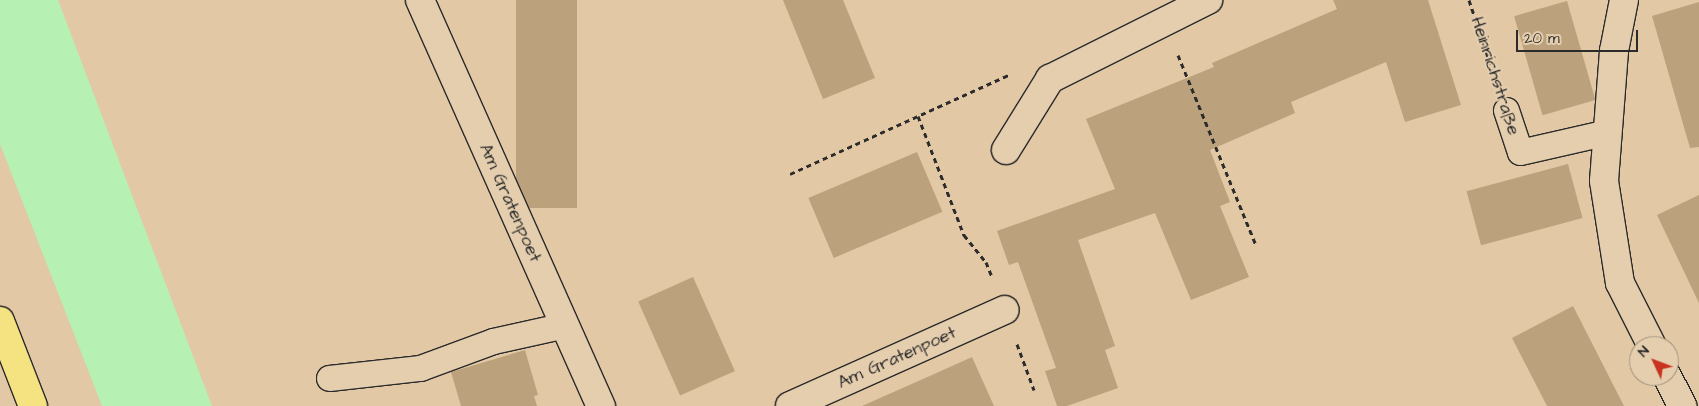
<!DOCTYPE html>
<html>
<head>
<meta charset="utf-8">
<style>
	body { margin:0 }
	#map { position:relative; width:1699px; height:406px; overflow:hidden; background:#e2c8a4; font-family:"Architects Daughter",sans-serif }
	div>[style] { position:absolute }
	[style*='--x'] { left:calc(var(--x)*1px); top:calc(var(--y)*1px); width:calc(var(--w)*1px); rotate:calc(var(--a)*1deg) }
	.green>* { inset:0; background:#b7f0b3 }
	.building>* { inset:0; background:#bba17c; transform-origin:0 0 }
	.path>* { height:3px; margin-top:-1.5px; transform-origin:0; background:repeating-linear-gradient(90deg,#2b2b2b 0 5px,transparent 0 9px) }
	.roads { filter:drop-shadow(1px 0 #2b2b2b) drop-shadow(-1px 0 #2b2b2b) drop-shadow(0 1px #2b2b2b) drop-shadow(0 -1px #2b2b2b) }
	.service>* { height:25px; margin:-12.5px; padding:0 12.5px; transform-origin:12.5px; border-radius:12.5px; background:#e5ceae }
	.minor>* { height:28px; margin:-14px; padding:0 14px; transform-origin:14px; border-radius:14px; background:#e5ceae }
	.motorway>* { height:28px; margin:-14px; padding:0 14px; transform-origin:14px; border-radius:14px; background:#f5e382 }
	span { translate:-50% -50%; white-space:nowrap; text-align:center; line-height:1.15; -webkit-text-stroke:4px #e5ceae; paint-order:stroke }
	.street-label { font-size:18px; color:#2b2b2b }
	.north { position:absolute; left:1629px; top:336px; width:50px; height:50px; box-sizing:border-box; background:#e5ceae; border:1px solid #9b8d7a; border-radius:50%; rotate:313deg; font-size:14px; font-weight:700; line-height:20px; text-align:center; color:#2b2b2b }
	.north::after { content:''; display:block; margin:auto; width:18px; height:22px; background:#c8321e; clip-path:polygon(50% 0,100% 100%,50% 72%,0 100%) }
	.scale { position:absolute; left:1516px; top:30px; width:122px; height:22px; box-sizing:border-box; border:2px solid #2b2b2b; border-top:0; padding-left:6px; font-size:15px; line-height:18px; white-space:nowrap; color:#2b2b2b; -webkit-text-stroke:4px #e5ceae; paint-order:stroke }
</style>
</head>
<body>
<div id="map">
	<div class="green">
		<i style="clip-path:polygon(0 0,58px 0,212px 406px,102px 406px,0 144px)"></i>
	</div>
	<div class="building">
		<i style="left:516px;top:0;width:61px;height:208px"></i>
		<i style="clip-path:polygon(783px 0,843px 0,875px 78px,823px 99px)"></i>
		<i style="clip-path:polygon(1333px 0,1428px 0,1461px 105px,1405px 122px,1386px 62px,1291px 102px,1295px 113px,1210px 150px,1230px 202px,1220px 206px,1249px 277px,1191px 300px,1155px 213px,1078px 240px,1115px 346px,1105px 350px,1118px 388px,1067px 406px,1057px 406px,1045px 371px,1056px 368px,1018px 262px,1009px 265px,997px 231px,1115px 189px,1086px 119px,1214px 67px,1212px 63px,1337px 9px)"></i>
		<i style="left:1567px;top:1px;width:103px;height:55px;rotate:74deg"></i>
		<i style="clip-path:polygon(1699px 2px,1699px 147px,1690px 148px,1652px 16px)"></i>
		<i style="left:917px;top:152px;width:65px;height:118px;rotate:67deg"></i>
		<i style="left:1568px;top:164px;width:56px;height:105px;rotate:75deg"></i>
		<i style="clip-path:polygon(1699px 195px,1699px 303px,1657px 215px)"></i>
		<i style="left:693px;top:277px;width:103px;height:60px;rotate:66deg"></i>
		<i style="clip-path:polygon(1573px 306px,1624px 406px,1547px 406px,1512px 338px)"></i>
		<i style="clip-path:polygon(525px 350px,538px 395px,534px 396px,537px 406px,461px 406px,451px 372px)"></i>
		<i style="clip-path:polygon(972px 357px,994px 406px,862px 406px,941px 371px)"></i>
	</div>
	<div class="path">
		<i style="--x:1469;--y:0;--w:82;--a:71.6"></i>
		<i style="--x:1178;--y:55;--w:205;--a:67.7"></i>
		<i style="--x:918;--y:116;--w:128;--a:68.9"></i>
		<i style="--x:964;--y:235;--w:35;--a:51"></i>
		<i style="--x:986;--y:262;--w:16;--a:68"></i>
		<i style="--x:790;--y:174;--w:242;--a:-24.4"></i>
		<i style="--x:1017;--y:344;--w:49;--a:69.7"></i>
	</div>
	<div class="roads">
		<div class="service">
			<i style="--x:1506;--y:110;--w:44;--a:71.6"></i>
			<i style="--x:1520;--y:152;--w:90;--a:-12.8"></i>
			<i style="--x:329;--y:378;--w:92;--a:-6.3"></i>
			<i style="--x:420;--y:368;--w:78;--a:-20.3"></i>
			<i style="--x:493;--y:341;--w:74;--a:-12.5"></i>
		</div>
		<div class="minor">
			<i style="--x:420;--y:0;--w:445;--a:66"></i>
			<i style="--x:1624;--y:0;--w:52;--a:101.1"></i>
			<i style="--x:1614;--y:51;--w:130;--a:94.4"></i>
			<i style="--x:1604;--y:181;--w:103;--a:81.1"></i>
			<i style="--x:1620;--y:283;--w:71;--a:63.1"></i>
			<i style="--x:1006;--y:150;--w:84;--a:-58.2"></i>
			<i style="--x:1050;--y:79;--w:177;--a:-26.6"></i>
			<i style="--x:1667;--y:376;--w:34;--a:63"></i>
			<i style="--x:790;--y:406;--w:235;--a:-24.1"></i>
		</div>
		<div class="motorway">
			<i style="--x:0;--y:321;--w:91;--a:68.8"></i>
		</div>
	</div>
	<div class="street-label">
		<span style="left:1495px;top:76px;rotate:72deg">Heinrichstraße</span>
		<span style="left:510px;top:203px;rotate:66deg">Am Gratenpoet</span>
		<span style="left:897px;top:358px;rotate:-24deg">Am Gratenpoet</span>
	</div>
	<div class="north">N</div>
	<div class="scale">20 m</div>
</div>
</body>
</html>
